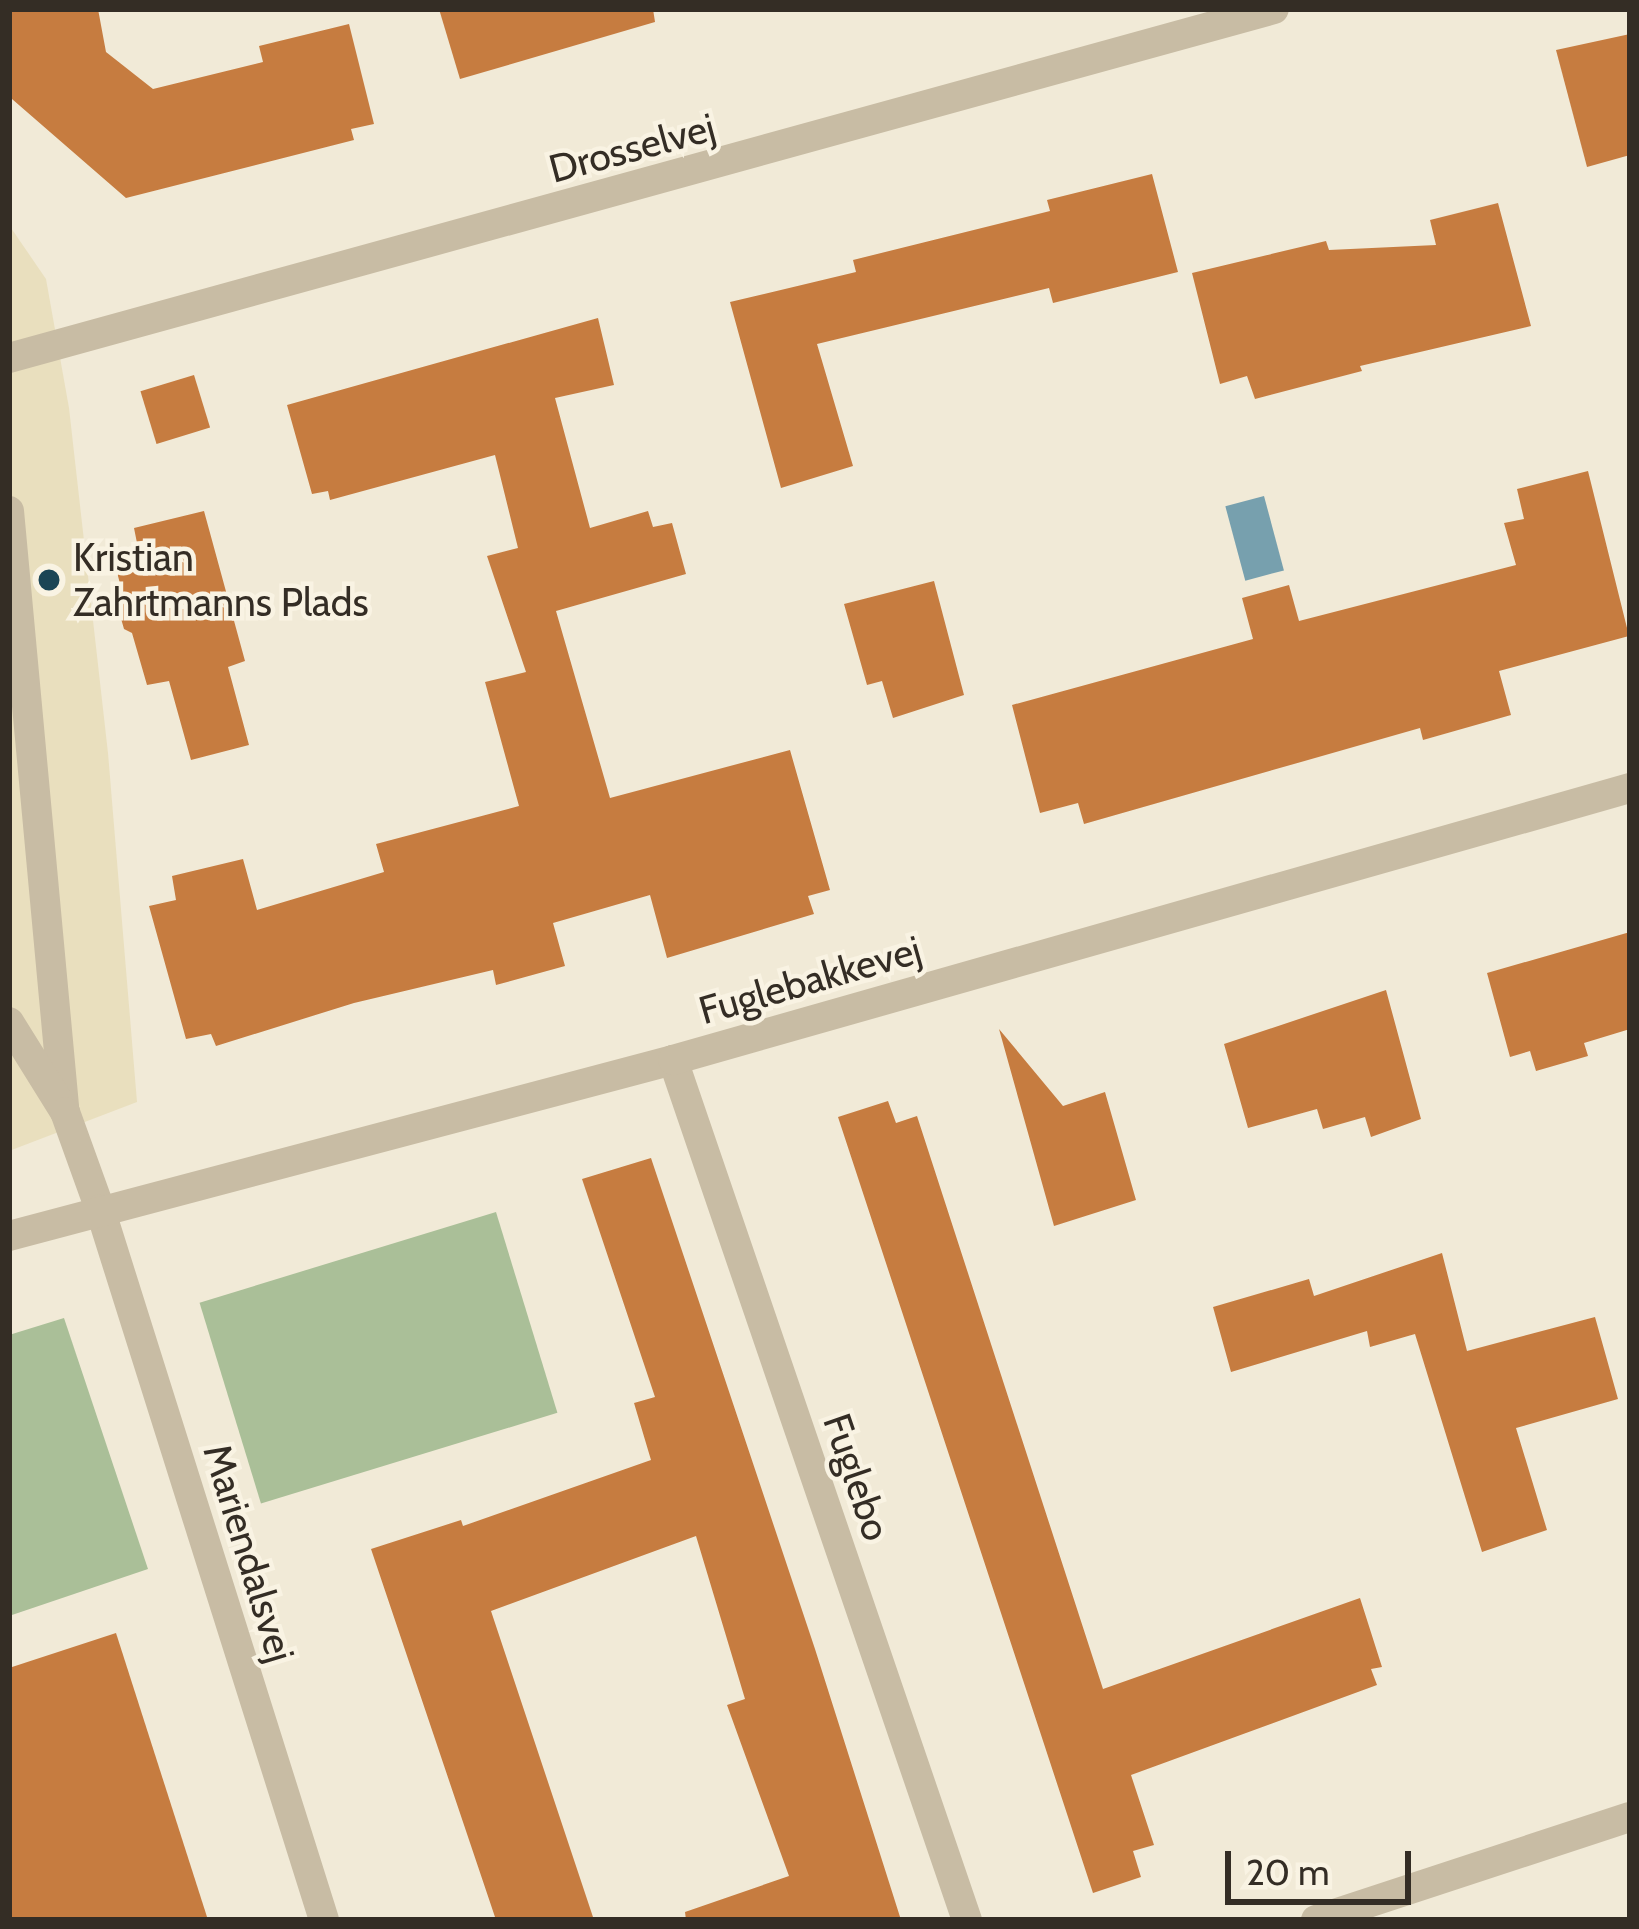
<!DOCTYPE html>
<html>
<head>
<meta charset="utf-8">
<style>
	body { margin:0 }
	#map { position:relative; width:1639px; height:1929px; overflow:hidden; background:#f1ead7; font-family:Cabin,sans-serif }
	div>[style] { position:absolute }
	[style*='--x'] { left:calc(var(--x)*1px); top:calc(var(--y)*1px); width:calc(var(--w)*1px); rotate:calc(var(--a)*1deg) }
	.green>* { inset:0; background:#aabf98; transform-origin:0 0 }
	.plaza>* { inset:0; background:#e9dfbe }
	.water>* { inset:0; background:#77a0ae; transform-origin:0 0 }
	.building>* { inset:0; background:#c67c40; transform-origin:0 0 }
	.minor>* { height:30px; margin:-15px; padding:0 15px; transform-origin:15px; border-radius:15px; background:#c8bca4 }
	.dots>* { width:33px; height:33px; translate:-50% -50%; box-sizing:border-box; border:6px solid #f9f3e3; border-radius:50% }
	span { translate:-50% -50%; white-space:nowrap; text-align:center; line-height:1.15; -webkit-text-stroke:9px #f9f3e3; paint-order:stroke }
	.street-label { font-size:39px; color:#342d25 }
	.poi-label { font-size:39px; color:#342d25 }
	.left { translate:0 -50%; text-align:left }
	.frame { position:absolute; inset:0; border:12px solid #342d25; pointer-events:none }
	.scale { position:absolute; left:1225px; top:1851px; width:186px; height:54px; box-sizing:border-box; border:6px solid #342d25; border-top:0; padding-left:15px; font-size:36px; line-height:42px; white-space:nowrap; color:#342d25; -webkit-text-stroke:9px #f9f3e3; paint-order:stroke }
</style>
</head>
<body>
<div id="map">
	<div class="green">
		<i style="left:496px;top:1212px;width:210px;height:310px;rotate:73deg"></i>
		<i style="clip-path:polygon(64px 1318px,148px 1569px,9px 1616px,9px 1335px)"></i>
	</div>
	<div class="plaza">
		<i style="clip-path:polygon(9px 225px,46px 279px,69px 408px,108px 753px,137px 1102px,9px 1151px)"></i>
	</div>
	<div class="water">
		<i style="left:1264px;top:496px;width:77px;height:40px;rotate:75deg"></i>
	</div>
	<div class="building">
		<i style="clip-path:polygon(9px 9px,98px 9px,106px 52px,153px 89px,263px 62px,259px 46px,349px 24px,374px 124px,351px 129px,354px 140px,126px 198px,12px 99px)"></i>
		<i style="clip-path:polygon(439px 9px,653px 9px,655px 22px,460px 79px)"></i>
		<i style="clip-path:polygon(1630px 34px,1630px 155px,1587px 167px,1556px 50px)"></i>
		<i style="clip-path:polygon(1152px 174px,1178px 272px,1053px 303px,1049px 288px,817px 344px,853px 466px,781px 488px,730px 302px,856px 272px,853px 260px,1050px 211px,1047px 200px)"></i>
		<i style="clip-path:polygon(1498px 203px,1531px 326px,1360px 366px,1362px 371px,1255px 399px,1247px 376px,1220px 384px,1192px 273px,1326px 241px,1329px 250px,1436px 245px,1430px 220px)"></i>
		<i style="clip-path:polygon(598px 318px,614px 385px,555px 398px,590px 528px,648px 511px,653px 527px,672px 523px,686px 574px,556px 611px,610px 798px,790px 750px,830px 890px,808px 896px,814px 914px,667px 958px,650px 895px,553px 923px,565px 966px,496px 985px,493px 970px,354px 1003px,216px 1046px,211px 1034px,186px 1039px,149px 906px,176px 900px,172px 876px,243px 859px,257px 910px,384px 872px,376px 844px,519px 806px,485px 682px,526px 672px,487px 556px,518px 548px,495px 455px,330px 500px,328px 491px,312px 494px,287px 405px)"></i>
		<i style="left:194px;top:375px;width:55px;height:56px;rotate:73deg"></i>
		<i style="clip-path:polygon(1588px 471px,1629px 636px,1499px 671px,1511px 715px,1423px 740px,1420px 728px,1084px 824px,1078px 803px,1040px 813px,1012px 705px,1253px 639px,1242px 598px,1289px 585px,1299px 621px,1516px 565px,1504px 523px,1524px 519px,1517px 489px)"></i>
		<i style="clip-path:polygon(204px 511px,245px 661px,228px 667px,249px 745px,191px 760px,169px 681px,147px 685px,132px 633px,124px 629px,118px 608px,124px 599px,112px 553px,138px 548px,134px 528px)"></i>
		<i style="clip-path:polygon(934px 581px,964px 695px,893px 718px,882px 681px,867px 685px,844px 604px)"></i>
		<i style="clip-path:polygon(1630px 932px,1630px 1029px,1584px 1043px,1588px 1056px,1536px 1071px,1530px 1051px,1510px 1057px,1487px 973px)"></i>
		<i style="clip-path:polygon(1386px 990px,1421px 1119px,1371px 1137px,1365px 1117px,1323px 1129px,1317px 1109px,1248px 1128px,1224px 1044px)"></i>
		<i style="clip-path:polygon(999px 1029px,1063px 1106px,1105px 1092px,1136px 1200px,1054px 1226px)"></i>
		<i style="clip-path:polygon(888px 1101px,896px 1123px,917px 1116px,1103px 1689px,1360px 1598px,1382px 1667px,1371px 1669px,1377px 1685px,1131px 1775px,1154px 1845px,1133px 1851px,1141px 1877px,1093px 1893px,838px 1117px)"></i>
		<i style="clip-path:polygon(651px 1158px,815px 1649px,901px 1920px,686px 1920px,685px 1912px,789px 1876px,727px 1705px,745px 1699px,696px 1536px,491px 1611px,594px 1920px,496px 1920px,371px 1549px,461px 1520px,463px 1526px,651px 1460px,634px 1403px,655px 1397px,582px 1179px)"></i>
		<i style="clip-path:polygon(1442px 1253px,1467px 1351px,1595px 1317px,1618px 1399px,1516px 1428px,1547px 1530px,1482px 1552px,1415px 1334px,1370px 1347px,1367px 1331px,1231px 1372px,1213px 1307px,1309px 1279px,1314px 1296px)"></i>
		<i style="clip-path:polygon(116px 1633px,208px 1920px,9px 1920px,9px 1668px)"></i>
	</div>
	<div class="minor">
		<i style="--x:9;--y:358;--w:1312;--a:-15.42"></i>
		<i style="--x:9;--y:511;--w:598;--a:84.72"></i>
		<i style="--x:9;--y:1022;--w:106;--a:58.1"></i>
		<i style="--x:65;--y:1112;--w:103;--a:70.2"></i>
		<i style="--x:100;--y:1209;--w:745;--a:72.51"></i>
		<i style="--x:673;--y:1060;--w:909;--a:71.13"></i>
		<i style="--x:9;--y:1236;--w:687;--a:-14.85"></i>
		<i style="--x:673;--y:1060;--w:995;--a:-15.87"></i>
		<i style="--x:1316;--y:1920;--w:330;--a:-18.2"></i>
	</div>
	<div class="dots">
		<i style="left:49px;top:580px;background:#1b4555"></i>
	</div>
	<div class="street-label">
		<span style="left:632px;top:148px;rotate:-15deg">Drosselvej</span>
		<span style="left:810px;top:980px;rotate:-16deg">Fuglebakkevej</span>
		<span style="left:857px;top:1477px;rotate:71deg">Fuglebo</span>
		<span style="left:249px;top:1553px;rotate:73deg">Mariendalsvej</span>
	</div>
	<div class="poi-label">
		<span class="left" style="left:73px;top:580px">Kristian<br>Zahrtmanns Plads</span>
	</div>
	<div class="frame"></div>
	<div class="scale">20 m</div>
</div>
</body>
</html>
